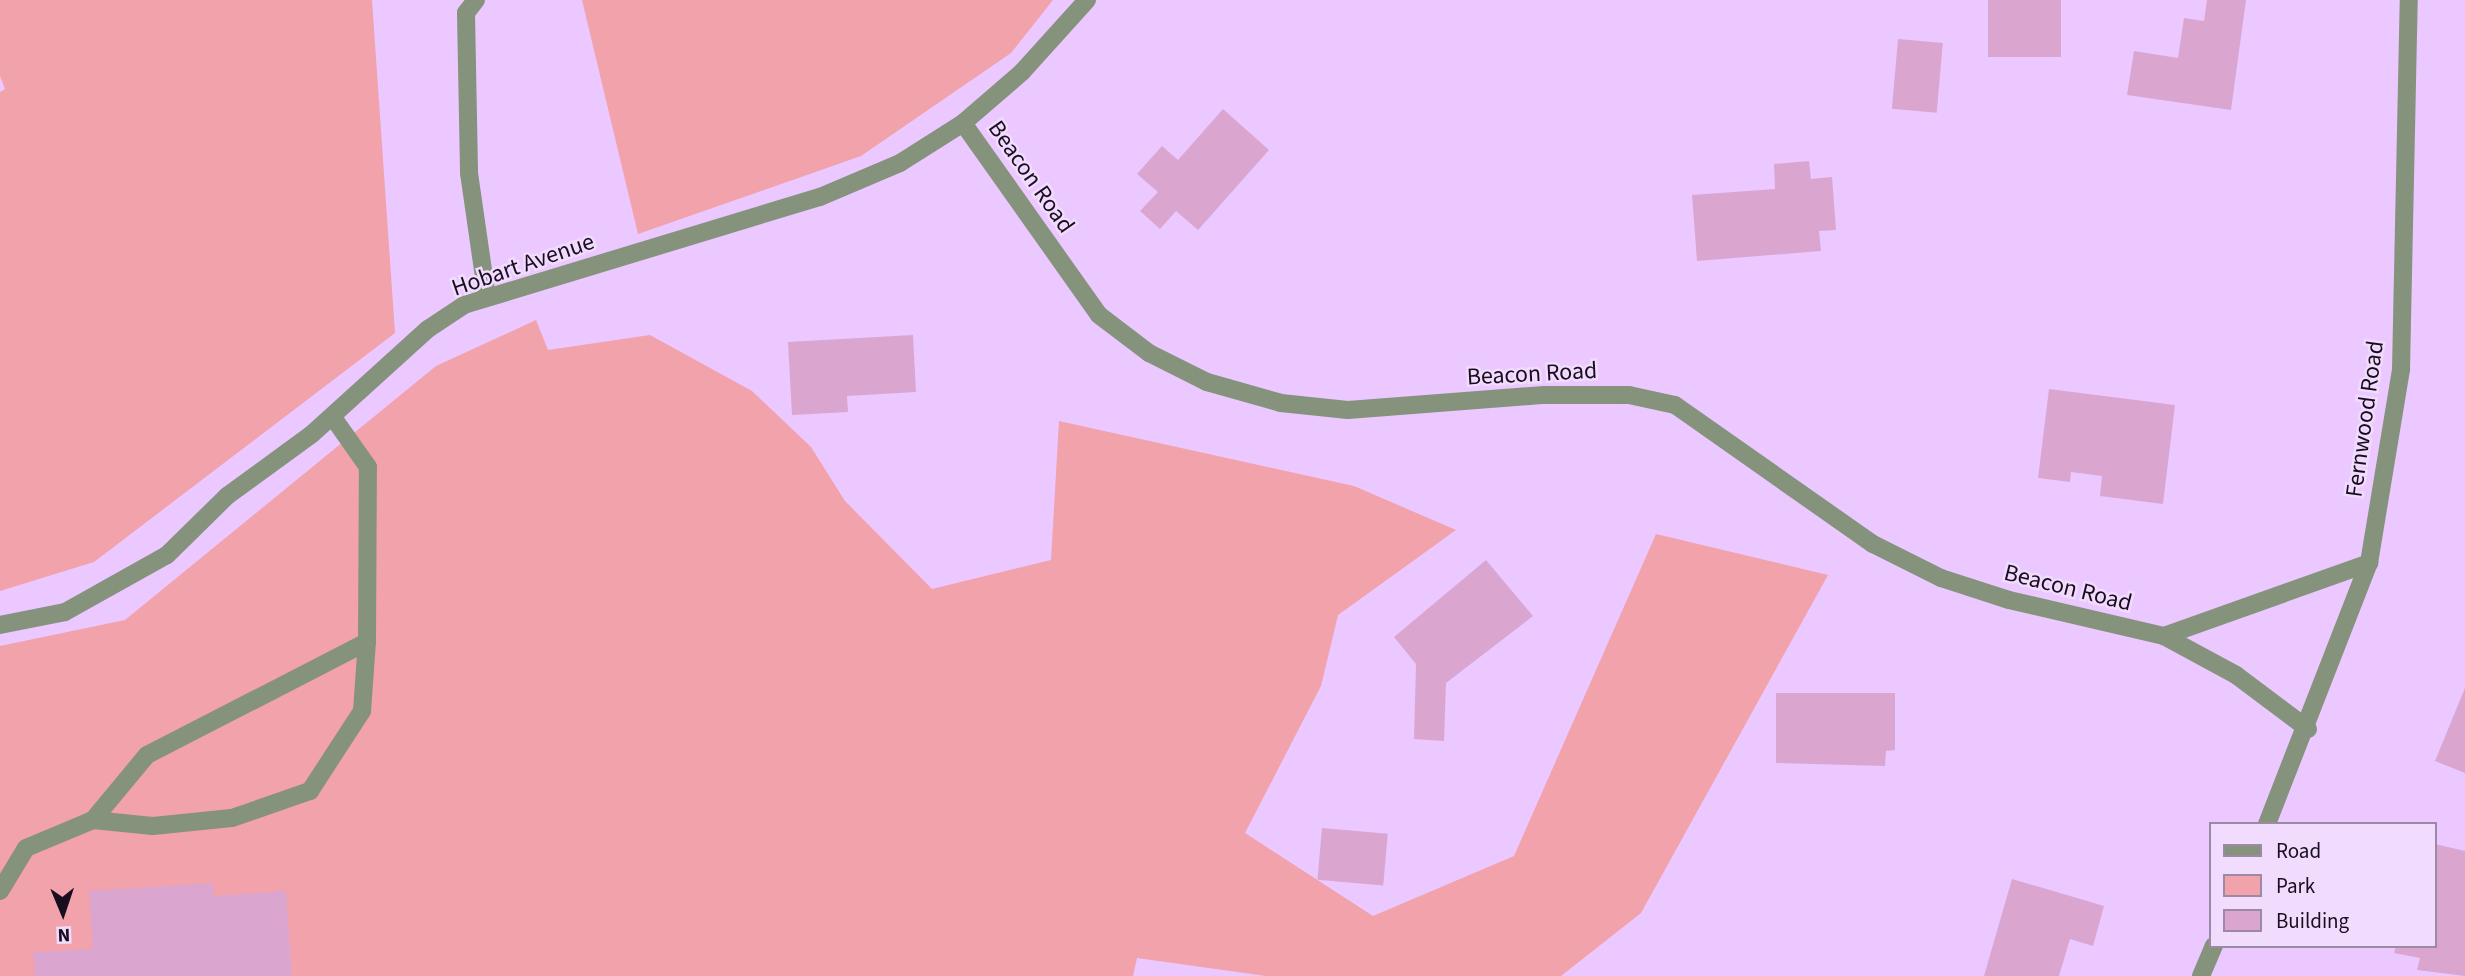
<!DOCTYPE html>
<html>
<head>
<meta charset="utf-8">
<style>
	body { margin:0 }
	#map { position:relative; width:2465px; height:976px; overflow:hidden; background:#ebc8ff; font-family:"Source Sans 3",sans-serif }
	div>[style] { position:absolute }
	[style*='--x'] { left:calc(var(--x)*1px); top:calc(var(--y)*1px); width:calc(var(--w)*1px); rotate:calc(var(--a)*1deg) }
	.green>* { inset:0; background:#f2a2aa }
	.building>* { inset:0; background:#daa6d0; transform-origin:0 0 }
	.minor>* { height:18px; margin:-9px; padding:0 9px; transform-origin:9px; border-radius:9px; background:#85937c }
	span { translate:-50% -50%; white-space:nowrap; text-align:center; line-height:1.15; -webkit-text-stroke:5px #f1dcfd; paint-order:stroke }
	.street-label { font-size:24px; color:#190d20 }
	.legend { position:absolute; left:2209px; top:822px; width:228px; height:126px; box-sizing:border-box; background:#f1dcfd; border:2px solid #9b89a5; margin:0; padding:9px 12px; list-style:none; font-size:21px; color:#190d20 }
	.legend li { display:flex; align-items:center; gap:14px; height:35px }
	.legend b { width:35px; border:2px solid #9b89a5 }
	.north { position:absolute; left:28px; top:878px; width:70px; height:70px; -webkit-text-stroke:5px #f1dcfd; paint-order:stroke; rotate:178deg; font-size:19px; font-weight:700; line-height:28px; text-align:center; color:#190d20 }
	.north::after { content:''; display:block; margin:auto; width:24px; height:32px; background:#190d20; clip-path:polygon(50% 0,100% 100%,50% 72%,0 100%) }
</style>
</head>
<body>
<div id="map">
	<div class="green">
		<i style="clip-path:polygon(0 0,372px 0,395px 333px,94px 562px,0 591px,0 92px,5px 89px,0 76px)"></i>
		<i style="clip-path:polygon(582px 0,1053px 0,1011px 53px,861px 156px,638px 234px)"></i>
		<i style="clip-path:polygon(536px 320px,548px 350px,650px 335px,752px 391px,811px 447px,845px 501px,932px 589px,1051px 560px,1059px 421px,1354px 486px,1456px 530px,1338px 615px,1321px 686px,1245px 833px,1373px 916px,1514px 856px,1656px 534px,1828px 575px,1641px 913px,1561px 976px,1266px 976px,1137px 958px,1133px 976px,0 976px,0 646px,125px 620px,436px 366px)"></i>
	</div>
	<div class="building">
		<i style="left:1988px;top:0;width:73px;height:57px"></i>
		<i style="clip-path:polygon(2207px 0,2246px 0,2231px 110px,2127px 95px,2134px 51px,2178px 58px,2184px 18px,2204px 21px)"></i>
		<i style="left:1898px;top:39px;width:45px;height:70px;rotate:5deg"></i>
		<i style="clip-path:polygon(1223px 109px,1269px 150px,1198px 230px,1176px 211px,1160px 229px,1140px 211px,1158px 192px,1137px 174px,1162px 146px,1178px 160px)"></i>
		<i style="clip-path:polygon(1809px 161px,1811px 179px,1832px 177px,1836px 230px,1819px 231px,1821px 251px,1697px 261px,1692px 195px,1775px 189px,1774px 164px)"></i>
		<i style="clip-path:polygon(913px 335px,916px 392px,847px 396px,848px 412px,792px 415px,788px 342px)"></i>
		<i style="clip-path:polygon(2049px 389px,2175px 405px,2163px 504px,2100px 496px,2102px 476px,2071px 472px,2070px 482px,2038px 478px)"></i>
		<i style="clip-path:polygon(1486px 560px,1533px 616px,1446px 683px,1444px 741px,1414px 739px,1416px 664px,1394px 637px)"></i>
		<i style="clip-path:polygon(2465px 688px,2465px 773px,2435px 761px)"></i>
		<i style="clip-path:polygon(1776px 693px,1895px 693px,1895px 750px,1886px 751px,1885px 766px,1776px 763px)"></i>
		<i style="left:1322px;top:828px;width:66px;height:52px;rotate:5deg"></i>
		<i style="clip-path:polygon(2435px 844px,2465px 851px,2465px 976px,2417px 970px,2420px 958px,2394px 953px,2396px 946px,2435px 946px)"></i>
		<i style="clip-path:polygon(2012px 879px,2104px 906px,2093px 946px,2070px 939px,2059px 976px,1984px 976px)"></i>
		<i style="clip-path:polygon(213px 883px,214px 896px,286px 891px,292px 976px,35px 976px,33px 952px,93px 949px,89px 891px)"></i>
	</div>
	<div class="minor">
		<i style="--x:476;--y:0;--w:16;--a:128"></i>
		<i style="--x:466;--y:13;--w:160;--a:88.9"></i>
		<i style="--x:469;--y:173;--w:126;--a:81.8"></i>
		<i style="--x:963;--y:123;--w:235;--a:54.7"></i>
		<i style="--x:1099;--y:315;--w:63;--a:37.2"></i>
		<i style="--x:1149;--y:353;--w:65;--a:26.6"></i>
		<i style="--x:1207;--y:382;--w:77;--a:15.8"></i>
		<i style="--x:1281;--y:403;--w:67;--a:6"></i>
		<i style="--x:1348;--y:410;--w:197;--a:-4.4"></i>
		<i style="--x:1544;--y:395;--w:85;--a:0"></i>
		<i style="--x:1629;--y:395;--w:47;--a:12.3"></i>
		<i style="--x:1675;--y:405;--w:242;--a:35.1"></i>
		<i style="--x:1873;--y:544;--w:76;--a:26.6"></i>
		<i style="--x:1941;--y:578;--w:71;--a:17.9"></i>
		<i style="--x:2009;--y:600;--w:159;--a:13.1"></i>
		<i style="--x:2164;--y:636;--w:82;--a:28.4"></i>
		<i style="--x:2236;--y:675;--w:90;--a:36.9"></i>
		<i style="--x:0;--y:625;--w:66;--a:-11.3"></i>
		<i style="--x:65;--y:612;--w:117;--a:-29.2"></i>
		<i style="--x:167;--y:555;--w:84;--a:-44.5"></i>
		<i style="--x:227;--y:496;--w:105;--a:-36.1"></i>
		<i style="--x:312;--y:434;--w:156;--a:-42.2"></i>
		<i style="--x:428;--y:329;--w:43;--a:-33.7"></i>
		<i style="--x:464;--y:305;--w:372;--a:-16.9"></i>
		<i style="--x:820;--y:197;--w:87;--a:-23"></i>
		<i style="--x:900;--y:163;--w:75;--a:-32.4"></i>
		<i style="--x:963;--y:123;--w:78;--a:-40.8"></i>
		<i style="--x:1022;--y:72;--w:97;--a:-47.9"></i>
		<i style="--x:2164;--y:636;--w:218;--a:-19.6"></i>
		<i style="--x:93;--y:820;--w:60;--a:5.7"></i>
		<i style="--x:153;--y:826;--w:79;--a:-5.8"></i>
		<i style="--x:232;--y:818;--w:83;--a:-19.1"></i>
		<i style="--x:310;--y:791;--w:95;--a:-57"></i>
		<i style="--x:362;--y:711;--w:69;--a:-85.9"></i>
		<i style="--x:2267;--y:824;--w:280;--a:-68.7"></i>
		<i style="--x:2369;--y:563;--w:197;--a:-80.6"></i>
		<i style="--x:2401;--y:369;--w:369;--a:-88.8"></i>
		<i style="--x:0;--y:891;--w:50;--a:-58.8"></i>
		<i style="--x:26;--y:848;--w:73;--a:-22.7"></i>
		<i style="--x:93;--y:820;--w:85;--a:-50.3"></i>
		<i style="--x:147;--y:755;--w:247;--a:-27.2"></i>
		<i style="--x:367;--y:642;--w:175;--a:-89.7"></i>
		<i style="--x:368;--y:467;--w:62;--a:-125.2"></i>
		<i style="--x:2201;--y:976;--w:33;--a:-67"></i>
	</div>
	<div class="street-label">
		<span style="left:1031px;top:177px;rotate:55deg">Beacon Road</span>
		<span style="left:523px;top:265px;rotate:-19deg">Hobart Avenue</span>
		<span style="left:1532px;top:374px;rotate:-3deg">Beacon Road</span>
		<span style="left:2365px;top:419px;rotate:-82deg">Fernwood Road</span>
		<span style="left:2068px;top:588px;rotate:14deg">Beacon Road</span>
	</div>
	<ul class="legend">
	<li><b style="height:9px;background:#85937c"></b>Road</li>
	<li><b style="height:19px;background:#f2a2aa"></b>Park</li>
	<li><b style="height:19px;background:#daa6d0"></b>Building</li>
	</ul>
	<div class="north">N</div>
</div>
</body>
</html>
